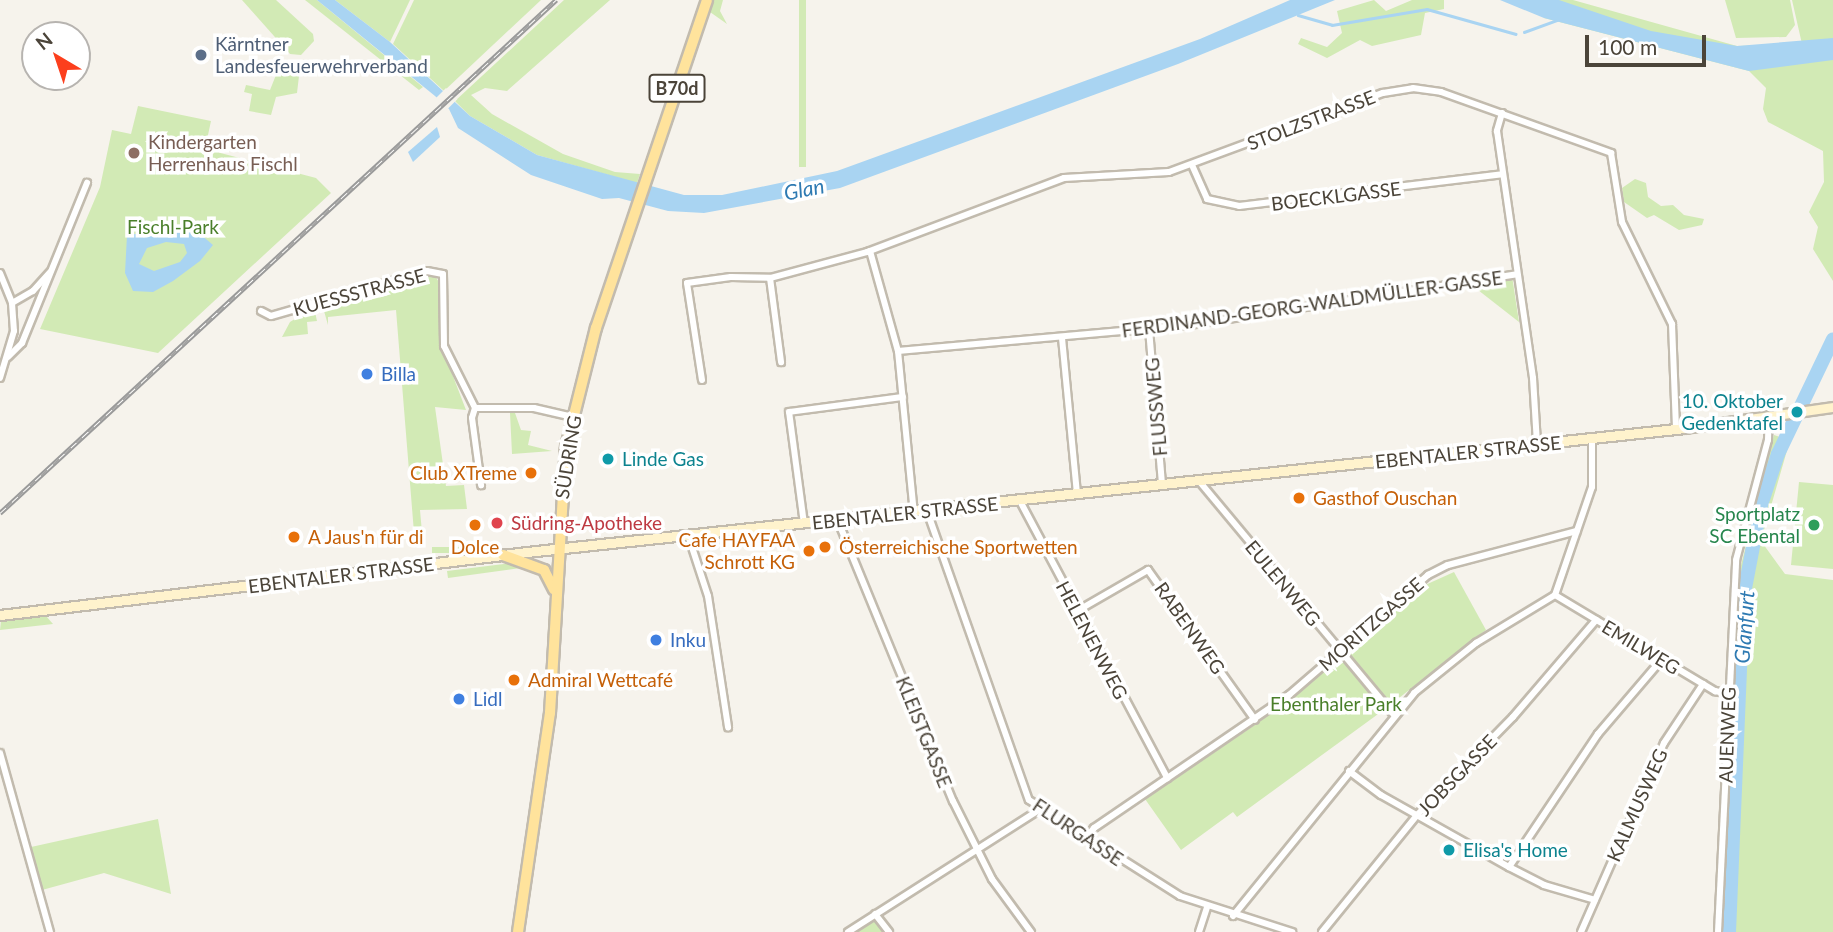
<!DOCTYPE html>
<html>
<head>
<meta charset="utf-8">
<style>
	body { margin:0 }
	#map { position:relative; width:1833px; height:932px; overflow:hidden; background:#f6f3ec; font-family:Lato,sans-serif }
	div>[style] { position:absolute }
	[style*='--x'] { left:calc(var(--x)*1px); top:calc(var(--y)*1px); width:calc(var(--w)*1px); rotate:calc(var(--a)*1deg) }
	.green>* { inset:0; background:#d2eab5; transform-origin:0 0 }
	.water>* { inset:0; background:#a9d4f2 }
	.pier>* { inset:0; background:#f6f3ec; transform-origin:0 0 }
	.stream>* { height:2.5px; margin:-1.25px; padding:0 1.25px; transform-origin:1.25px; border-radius:1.25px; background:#a9d4f2 }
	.river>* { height:14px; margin:-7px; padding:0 7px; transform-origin:7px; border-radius:7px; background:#a9d4f2 }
	.roads { filter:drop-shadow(2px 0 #c2bbae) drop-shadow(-2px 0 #c2bbae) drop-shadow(0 2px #c2bbae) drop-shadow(0 -2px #c2bbae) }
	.street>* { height:6px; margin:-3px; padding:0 3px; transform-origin:3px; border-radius:3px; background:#fff }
	.secondary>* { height:9px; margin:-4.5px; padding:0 4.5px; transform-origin:4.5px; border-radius:4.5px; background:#fff3cd }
	.primary>* { height:10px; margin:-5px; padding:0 5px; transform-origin:5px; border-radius:5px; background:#ffe39c }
	.rail>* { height:5px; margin-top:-2.5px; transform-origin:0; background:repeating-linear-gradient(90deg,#fff 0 8px,#9a9a9a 0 16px); box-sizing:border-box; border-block:2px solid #9a9a9a }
	.dots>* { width:19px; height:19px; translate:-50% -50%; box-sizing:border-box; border:4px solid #fff; border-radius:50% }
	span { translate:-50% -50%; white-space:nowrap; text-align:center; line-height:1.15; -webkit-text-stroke:7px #fff; paint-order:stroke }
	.shield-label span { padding:2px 5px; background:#fff; border:2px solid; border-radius:5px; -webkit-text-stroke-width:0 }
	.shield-label { font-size:18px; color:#4b4439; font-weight:700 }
	.service-label { font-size:19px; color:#4e5e75 }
	.left { translate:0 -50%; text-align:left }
	.street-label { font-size:19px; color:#4b4439 }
	.education-label { font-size:19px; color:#785e54 }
	.park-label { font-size:19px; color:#4a7f2a }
	.shop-label { font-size:19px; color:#366cbe }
	.culture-label { font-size:19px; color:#0d838f }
	.right { translate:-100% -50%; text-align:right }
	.food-label { font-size:19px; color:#c56008 }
	.leisure-label { font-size:19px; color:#27864d }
	.health-label { font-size:19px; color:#be3a42 }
	.water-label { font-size:21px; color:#2e7ab2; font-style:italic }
	.north { position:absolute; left:21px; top:21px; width:70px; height:70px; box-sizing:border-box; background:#fff; border:2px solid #b7b4b0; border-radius:50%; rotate:321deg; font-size:19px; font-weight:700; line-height:28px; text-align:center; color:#4b4439 }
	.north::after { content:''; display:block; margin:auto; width:24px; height:32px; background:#fc3f1d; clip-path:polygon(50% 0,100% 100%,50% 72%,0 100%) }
	.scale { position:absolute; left:1585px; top:35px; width:121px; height:32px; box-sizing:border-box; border:4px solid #4b4439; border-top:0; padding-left:9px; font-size:21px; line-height:24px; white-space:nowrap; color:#4b4439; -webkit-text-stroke:5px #fff; paint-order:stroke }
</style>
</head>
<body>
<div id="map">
	<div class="green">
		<i style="clip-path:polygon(242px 0,276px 0,313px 34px,314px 41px,301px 55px,290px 54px)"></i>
		<i style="clip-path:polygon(305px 0,317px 0,423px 87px,419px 90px)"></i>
		<i style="clip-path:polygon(335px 0,410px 0,390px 42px)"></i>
		<i style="clip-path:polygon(414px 0,541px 0,444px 91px,393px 44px)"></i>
		<i style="clip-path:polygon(564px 0,610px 0,507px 91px,485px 88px,471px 95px,492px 114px,563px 154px,615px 172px,640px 174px,637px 183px,537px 155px,470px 116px,455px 101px)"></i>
		<i style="clip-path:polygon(712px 0,723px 0,720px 11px,727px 24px,710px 12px)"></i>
		<i style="left:799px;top:0;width:7px;height:167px"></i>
		<i style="clip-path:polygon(1374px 0,1386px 11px,1412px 0,1444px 0,1444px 9px,1425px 13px,1421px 35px,1372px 46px,1360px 40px,1327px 58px,1298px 44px,1301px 38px,1327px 47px,1342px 33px,1337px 11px)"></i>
		<i style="clip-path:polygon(1550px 0,1573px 0,1737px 46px,1802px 44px,1792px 0,1833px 0,1833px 281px,1813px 249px,1818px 227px,1809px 212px,1824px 182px,1823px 151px,1768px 122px,1763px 109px,1766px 88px,1749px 71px,1544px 18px)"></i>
		<i style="clip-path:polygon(1725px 0,1790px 0,1795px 25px,1786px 37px,1736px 38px)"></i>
		<i style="clip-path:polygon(280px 65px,290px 66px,299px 76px,297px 93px,276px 97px,271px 115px,249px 111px,252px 94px,244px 92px,246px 85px,270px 90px)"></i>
		<i style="clip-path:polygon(138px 106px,211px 121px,205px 149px,316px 178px,331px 193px,158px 353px,40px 329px,100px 187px,112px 130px,131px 134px)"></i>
		<i style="clip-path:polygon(1635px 179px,1646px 183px,1648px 197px,1661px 206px,1673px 205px,1684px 215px,1704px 219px,1702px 225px,1679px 230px,1654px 215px,1647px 218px,1624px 202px,1622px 188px)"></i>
		<i style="clip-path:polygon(428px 274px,436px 277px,443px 290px,441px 345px,466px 410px,435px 407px,446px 486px,464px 485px,467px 509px,420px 510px,423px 544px,415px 545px,396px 310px,328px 317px,328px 325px,324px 311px,331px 303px)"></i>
		<i style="clip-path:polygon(1512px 276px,1519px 322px,1469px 283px)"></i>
		<i style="clip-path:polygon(309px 310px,315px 312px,317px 321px,307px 322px,308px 334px,282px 337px,290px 322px)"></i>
		<i style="clip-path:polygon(510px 413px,515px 413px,521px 430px,531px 431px,528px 445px,552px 451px,512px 454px)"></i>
		<i style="clip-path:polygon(1774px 435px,1790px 440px,1761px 541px,1785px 574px,1833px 580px,1833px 932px,1725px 932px,1740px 569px)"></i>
		<i style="clip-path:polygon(1799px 482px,1833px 485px,1833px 569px,1791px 565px)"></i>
		<i style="left:476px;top:547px;width:6px;height:44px;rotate:90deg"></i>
		<i style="clip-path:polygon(519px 562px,528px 567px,448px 578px,447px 571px)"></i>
		<i style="clip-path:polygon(1454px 572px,1486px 630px,1390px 705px,1344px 651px,1423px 586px)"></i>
		<i style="clip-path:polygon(46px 616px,53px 624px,0 630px,1px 621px)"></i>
		<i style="clip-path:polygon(1340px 655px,1385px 709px,1237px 817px,1233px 812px,1181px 850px,1145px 799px,1259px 722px)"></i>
		<i style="clip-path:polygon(158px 819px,171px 894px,104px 873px,42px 890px,31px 847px)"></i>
		<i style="clip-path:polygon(874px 918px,884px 932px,853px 932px)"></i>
	</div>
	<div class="water">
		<i style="clip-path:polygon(317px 0,335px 0,390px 42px,470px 116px,537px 155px,684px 195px,722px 195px,837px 171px,1200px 39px,1290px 0,1335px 0,1178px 64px,840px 188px,704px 213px,668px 211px,619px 198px,602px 199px,531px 175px,458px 128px,449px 109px,435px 96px)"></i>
		<i style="clip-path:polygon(1500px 0,1559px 0,1651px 31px,1737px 46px,1833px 38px,1833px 60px,1749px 71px,1544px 18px)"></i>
		<i style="clip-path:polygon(437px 127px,440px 137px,413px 162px,408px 152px)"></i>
		<i style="clip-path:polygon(evenodd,177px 229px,199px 233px,213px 245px,200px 261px,173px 281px,153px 292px,133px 291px,125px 273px,127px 235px,177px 229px,166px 242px,184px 244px,187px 253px,180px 262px,154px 271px,139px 264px,147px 248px,166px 242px)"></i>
	</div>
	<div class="pier">
		<i style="left:446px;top:88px;width:16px;height:17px;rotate:45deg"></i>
	</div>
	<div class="stream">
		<i style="--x:1298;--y:15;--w:35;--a:16"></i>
		<i style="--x:1332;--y:25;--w:96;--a:-9.6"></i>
		<i style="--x:1427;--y:9;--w:92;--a:15.7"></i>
		<i style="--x:1524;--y:32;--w:35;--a:-20"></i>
	</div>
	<div class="river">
		<i style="--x:1729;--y:932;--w:333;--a:-87.6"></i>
		<i style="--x:1743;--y:599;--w:96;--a:-79.2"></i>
		<i style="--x:1761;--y:505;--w:54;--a:-71.6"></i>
		<i style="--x:1778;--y:454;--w:127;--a:-64.4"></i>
	</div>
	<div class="roads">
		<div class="street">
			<i style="--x:1502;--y:113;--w:19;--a:106"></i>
			<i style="--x:1497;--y:131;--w:250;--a:81.7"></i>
			<i style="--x:1533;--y:378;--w:66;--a:86.5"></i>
			<i style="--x:1192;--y:165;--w:37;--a:66"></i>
			<i style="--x:1207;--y:199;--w:33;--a:12"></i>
			<i style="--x:1239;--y:206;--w:265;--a:-6.9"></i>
			<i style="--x:870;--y:251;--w:104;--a:74.4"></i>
			<i style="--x:898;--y:351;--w:163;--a:84.4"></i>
			<i style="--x:0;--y:273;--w:32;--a:68"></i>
			<i style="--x:12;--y:303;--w:28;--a:86"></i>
			<i style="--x:14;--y:331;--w:49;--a:106.6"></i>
			<i style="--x:770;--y:278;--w:85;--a:82.5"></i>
			<i style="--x:12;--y:303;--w:24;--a:-30"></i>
			<i style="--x:33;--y:291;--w:25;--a:-48"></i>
			<i style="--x:261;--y:311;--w:11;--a:27"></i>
			<i style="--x:271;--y:316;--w:162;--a:-16.1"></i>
			<i style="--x:427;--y:271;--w:16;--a:11"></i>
			<i style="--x:443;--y:274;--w:72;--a:89.2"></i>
			<i style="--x:444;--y:346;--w:69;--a:63.4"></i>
			<i style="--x:475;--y:408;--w:59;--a:0"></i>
			<i style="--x:534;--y:408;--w:40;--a:13"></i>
			<i style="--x:1149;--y:329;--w:157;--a:85.2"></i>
			<i style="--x:1062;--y:338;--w:157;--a:84.5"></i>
			<i style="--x:898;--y:351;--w:292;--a:-5.1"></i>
			<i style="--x:1189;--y:325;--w:332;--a:-8.8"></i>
			<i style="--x:8;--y:357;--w:20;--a:-45"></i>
			<i style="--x:22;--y:343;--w:173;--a:-67.9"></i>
			<i style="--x:702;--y:380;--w:98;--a:-98.8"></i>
			<i style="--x:687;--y:283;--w:44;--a:-7.8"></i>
			<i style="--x:731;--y:277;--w:39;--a:1"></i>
			<i style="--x:770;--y:278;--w:100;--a:-15"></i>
			<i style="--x:867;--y:252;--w:210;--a:-20.6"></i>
			<i style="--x:1064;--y:178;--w:105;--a:-3.3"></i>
			<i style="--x:1169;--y:172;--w:228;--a:-20.3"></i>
			<i style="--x:1383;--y:93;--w:30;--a:-9"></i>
			<i style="--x:1413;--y:88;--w:28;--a:8"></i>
			<i style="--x:1441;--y:92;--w:181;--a:19.7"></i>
			<i style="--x:1611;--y:153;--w:70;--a:80.9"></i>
			<i style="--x:1622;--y:222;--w:114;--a:63.9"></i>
			<i style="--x:1672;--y:324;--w:105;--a:87.8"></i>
			<i style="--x:475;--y:408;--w:10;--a:107"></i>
			<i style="--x:472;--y:418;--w:68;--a:82.3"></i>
			<i style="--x:1199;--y:481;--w:306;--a:50.2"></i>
			<i style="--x:1020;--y:501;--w:314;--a:62"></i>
			<i style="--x:927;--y:511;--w:306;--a:70.6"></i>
			<i style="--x:1029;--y:800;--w:179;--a:32.4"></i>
			<i style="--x:1180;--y:896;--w:118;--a:17.8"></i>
			<i style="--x:838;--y:521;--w:303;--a:67.7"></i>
			<i style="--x:953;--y:801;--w:87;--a:63.4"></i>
			<i style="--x:992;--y:879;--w:66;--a:53.7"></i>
			<i style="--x:804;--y:524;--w:113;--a:-97.6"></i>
			<i style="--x:789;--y:412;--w:115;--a:-7.5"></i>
			<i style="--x:689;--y:538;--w:61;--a:71.9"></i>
			<i style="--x:708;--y:596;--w:133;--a:81.3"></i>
			<i style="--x:1555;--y:595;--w:187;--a:31"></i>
			<i style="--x:1715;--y:691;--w:14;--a:12"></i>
			<i style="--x:1077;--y:611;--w:82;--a:-30"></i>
			<i style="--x:1148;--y:570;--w:184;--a:54.5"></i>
			<i style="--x:0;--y:753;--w:186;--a:74.4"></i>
			<i style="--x:1349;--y:771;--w:40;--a:37"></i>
			<i style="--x:1381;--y:795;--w:147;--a:29.4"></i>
			<i style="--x:1509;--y:867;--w:39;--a:27"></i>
			<i style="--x:1544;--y:885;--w:53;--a:16.4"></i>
			<i style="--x:1086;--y:838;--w:13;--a:-51"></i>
			<i style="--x:1094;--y:828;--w:236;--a:-34.3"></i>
			<i style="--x:1289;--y:695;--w:184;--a:-40.8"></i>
			<i style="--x:1428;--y:575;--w:22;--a:-27"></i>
			<i style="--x:1448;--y:565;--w:133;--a:-14.8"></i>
			<i style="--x:1509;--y:867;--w:160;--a:-56.2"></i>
			<i style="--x:1598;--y:734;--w:99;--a:-49.5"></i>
			<i style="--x:875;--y:914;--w:23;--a:52"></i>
			<i style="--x:1233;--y:916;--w:287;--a:-50.9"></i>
			<i style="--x:1414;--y:693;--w:80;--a:-38.9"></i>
			<i style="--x:1476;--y:643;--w:92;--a:-31.3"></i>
			<i style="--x:1555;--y:595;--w:114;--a:-71.1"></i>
			<i style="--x:1592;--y:487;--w:49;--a:-90"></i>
			<i style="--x:848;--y:932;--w:228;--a:-32.6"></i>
			<i style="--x:1199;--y:932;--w:26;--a:-72"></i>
			<i style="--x:1322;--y:932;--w:151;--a:-50.9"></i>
			<i style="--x:1417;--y:815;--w:137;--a:-45.6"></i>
			<i style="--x:1513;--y:717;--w:128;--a:-49.4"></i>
			<i style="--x:1581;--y:932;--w:206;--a:-66.3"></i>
			<i style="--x:1664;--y:743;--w:71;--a:-56.5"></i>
			<i style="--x:1718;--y:932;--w:372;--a:-87.2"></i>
			<i style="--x:1736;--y:560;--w:124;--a:-75.1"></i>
			<i style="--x:1768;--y:440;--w:23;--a:-88"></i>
		</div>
		<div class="secondary">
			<i style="--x:0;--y:615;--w:540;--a:-6.81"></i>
			<i style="--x:536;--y:551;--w:1156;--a:-6.11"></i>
			<i style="--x:1685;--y:428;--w:149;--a:-8.1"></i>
		</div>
		<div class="primary">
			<i style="--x:503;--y:555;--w:44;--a:20.1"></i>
			<i style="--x:544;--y:570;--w:22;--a:63"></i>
			<i style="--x:518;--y:932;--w:221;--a:-81.7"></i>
			<i style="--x:550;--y:713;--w:266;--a:-86.6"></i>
			<i style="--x:566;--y:447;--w:123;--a:-75.9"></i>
			<i style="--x:596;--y:328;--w:346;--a:-71.3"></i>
		</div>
	</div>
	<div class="rail">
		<i style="--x:0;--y:513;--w:757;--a:-42.7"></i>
	</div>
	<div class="dots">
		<i style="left:201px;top:55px;background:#5c6f8a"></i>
		<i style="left:134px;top:153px;background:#8d6e63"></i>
		<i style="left:367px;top:374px;background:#3f7fe0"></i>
		<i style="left:1797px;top:412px;background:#0f9aa8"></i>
		<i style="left:608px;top:459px;background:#0f9aa8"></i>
		<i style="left:531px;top:473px;background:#e8710a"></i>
		<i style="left:1299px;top:498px;background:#e8710a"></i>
		<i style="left:497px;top:523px;background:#e0444e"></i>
		<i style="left:475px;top:525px;background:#e8710a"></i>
		<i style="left:1814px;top:525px;background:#2e9e5b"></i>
		<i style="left:294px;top:537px;background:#e8710a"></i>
		<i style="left:825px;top:547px;background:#e8710a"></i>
		<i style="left:809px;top:551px;background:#e8710a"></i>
		<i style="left:656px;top:640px;background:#3f7fe0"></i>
		<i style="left:514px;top:680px;background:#e8710a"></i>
		<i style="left:459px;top:699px;background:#3f7fe0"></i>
		<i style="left:1449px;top:850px;background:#0f9aa8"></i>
	</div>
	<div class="shield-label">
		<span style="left:677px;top:88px">B70d</span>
	</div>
	<div class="service-label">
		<span class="left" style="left:215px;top:55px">Kärntner<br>Landesfeuerwehrverband</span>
	</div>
	<div class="street-label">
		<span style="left:1311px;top:120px;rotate:-21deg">STOLZSTRASSE</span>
		<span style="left:1336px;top:196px;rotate:-7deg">BOECKLGASSE</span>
		<span style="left:359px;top:292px;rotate:-15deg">KUESSSTRASSE</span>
		<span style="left:1312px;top:304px;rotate:-8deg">FERDINAND-GEORG-WALDMÜLLER-GASSE</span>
		<span style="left:1156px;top:407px;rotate:-95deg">FLUSSWEG</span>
		<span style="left:1468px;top:452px;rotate:-6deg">EBENTALER STRASSE</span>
		<span style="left:568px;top:457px;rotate:-81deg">SÜDRING</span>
		<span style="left:905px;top:513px;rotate:-6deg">EBENTALER STRASSE</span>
		<span style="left:341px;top:575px;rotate:-7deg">EBENTALER STRASSE</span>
		<span style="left:1283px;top:583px;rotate:50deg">EULENWEG</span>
		<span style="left:1371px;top:624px;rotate:-41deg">MORITZGASSE</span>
		<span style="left:1190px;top:628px;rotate:55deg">RABENWEG</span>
		<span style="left:1092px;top:640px;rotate:62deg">HELENENWEG</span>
		<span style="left:1641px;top:647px;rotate:31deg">EMILWEG</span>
		<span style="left:924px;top:732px;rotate:68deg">KLEISTGASSE</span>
		<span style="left:1727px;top:735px;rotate:-88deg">AUENWEG</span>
		<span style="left:1457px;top:775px;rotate:-46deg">JOBSGASSE</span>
		<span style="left:1637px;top:805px;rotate:-66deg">KALMUSWEG</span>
		<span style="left:1078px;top:832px;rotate:34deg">FLURGASSE</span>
	</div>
	<div class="education-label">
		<span class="left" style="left:148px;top:153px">Kindergarten<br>Herrenhaus Fischl</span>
	</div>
	<div class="park-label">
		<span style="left:173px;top:227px">Fischl-Park</span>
		<span style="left:1336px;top:704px">Ebenthaler Park</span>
	</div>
	<div class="shop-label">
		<span class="left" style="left:381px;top:374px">Billa</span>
		<span class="left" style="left:670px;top:640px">Inku</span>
		<span class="left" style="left:473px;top:699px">Lidl</span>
	</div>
	<div class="culture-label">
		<span class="right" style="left:1783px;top:412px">10. Oktober<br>Gedenktafel</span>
		<span class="left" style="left:622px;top:459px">Linde Gas</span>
		<span class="left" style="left:1463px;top:850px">Elisa's Home</span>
	</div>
	<div class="food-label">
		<span class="right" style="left:517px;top:473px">Club XTreme</span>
		<span class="left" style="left:1313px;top:498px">Gasthof Ouschan</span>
		<span class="left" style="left:308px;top:537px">A Jaus'n für di</span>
		<span class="right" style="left:795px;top:551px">Cafe HAYFAA<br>Schrott KG</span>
		<span style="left:475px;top:547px">Dolce</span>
		<span class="left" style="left:839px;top:547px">Österreichische Sportwetten</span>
		<span class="left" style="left:528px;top:680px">Admiral Wettcafé</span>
	</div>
	<div class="leisure-label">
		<span class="right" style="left:1800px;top:525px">Sportplatz<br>SC Ebental</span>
	</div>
	<div class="health-label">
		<span class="left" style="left:511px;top:523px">Südring-Apotheke</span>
	</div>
	<div class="water-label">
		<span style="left:804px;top:189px;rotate:-11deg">Glan</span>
		<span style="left:1744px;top:627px;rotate:-86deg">Glanfurt</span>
	</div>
	<div class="north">N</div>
	<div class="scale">100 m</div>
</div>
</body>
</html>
